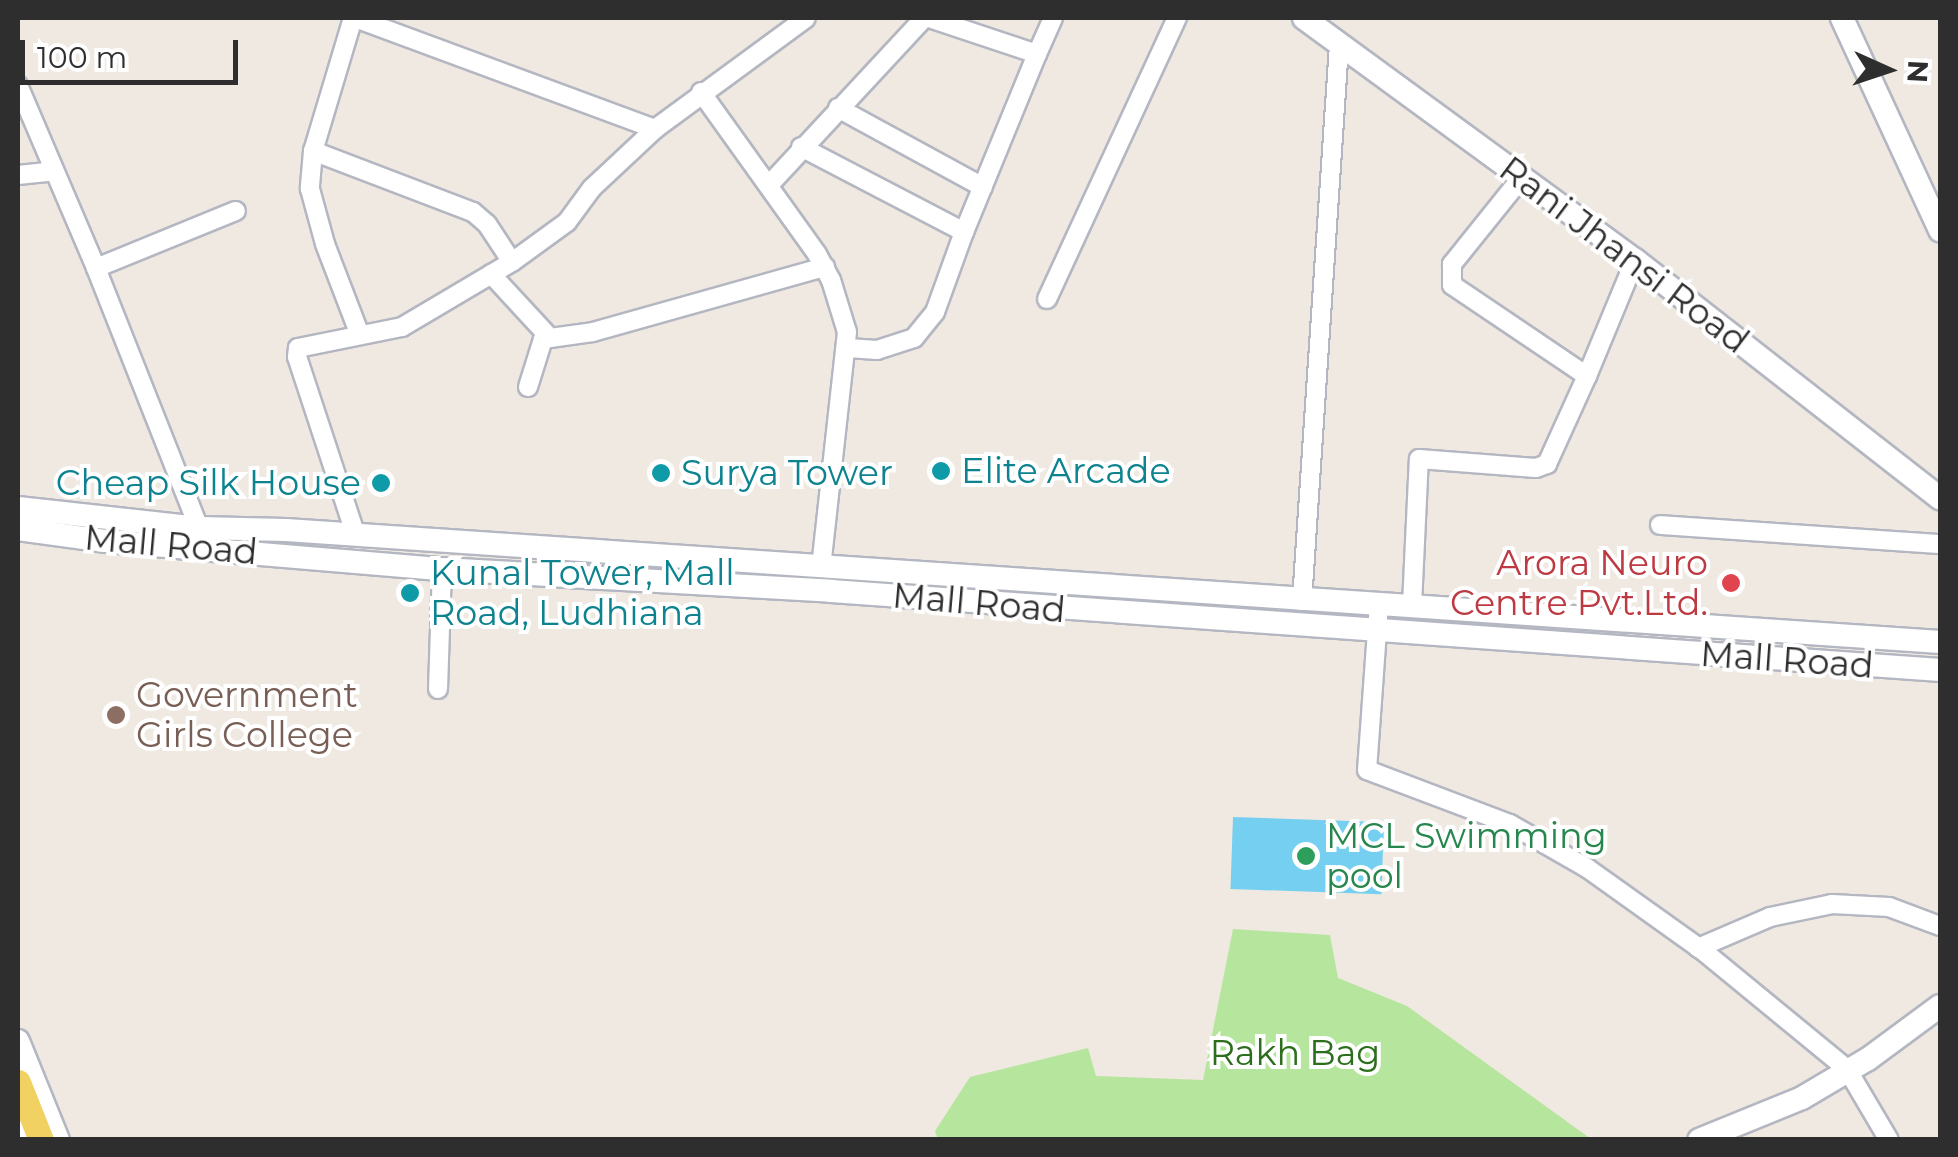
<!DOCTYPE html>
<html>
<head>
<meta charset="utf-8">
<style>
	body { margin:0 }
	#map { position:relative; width:1958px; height:1157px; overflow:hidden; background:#efe9e1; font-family:Montserrat,sans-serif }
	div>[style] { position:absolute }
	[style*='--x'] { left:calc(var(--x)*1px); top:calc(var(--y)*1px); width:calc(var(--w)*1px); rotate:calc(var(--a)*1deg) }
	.green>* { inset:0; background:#b6e59e }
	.water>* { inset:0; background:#75cff0; transform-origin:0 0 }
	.roads { filter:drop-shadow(2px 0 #b4b7c1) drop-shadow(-2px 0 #b4b7c1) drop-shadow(0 2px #b4b7c1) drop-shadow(0 -2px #b4b7c1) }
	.street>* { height:18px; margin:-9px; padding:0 9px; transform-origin:9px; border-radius:9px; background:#fff }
	.secondary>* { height:22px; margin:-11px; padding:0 11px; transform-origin:11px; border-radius:11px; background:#fff }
	.primary>* { height:25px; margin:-12.5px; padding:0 12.5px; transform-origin:12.5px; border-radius:12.5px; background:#f2d163 }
	.dots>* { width:28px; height:28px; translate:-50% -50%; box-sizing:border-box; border:5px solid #fff; border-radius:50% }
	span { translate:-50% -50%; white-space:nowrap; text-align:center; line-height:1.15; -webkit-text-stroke:8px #fff; paint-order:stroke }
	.street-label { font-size:35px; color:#2e2e2e }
	.culture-label { font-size:35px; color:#0d838f }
	.left { translate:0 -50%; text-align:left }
	.right { translate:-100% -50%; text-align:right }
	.health-label { font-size:35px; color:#be3a42 }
	.education-label { font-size:35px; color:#785e54 }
	.leisure-label { font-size:35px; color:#27864d }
	.park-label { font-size:35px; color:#2c6e1b }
	.frame { position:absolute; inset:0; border:20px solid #2e2e2e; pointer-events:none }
	.north { position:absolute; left:1838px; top:20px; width:100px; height:100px; -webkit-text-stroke:8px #fff; paint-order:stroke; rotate:93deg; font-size:28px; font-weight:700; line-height:40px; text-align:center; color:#2e2e2e }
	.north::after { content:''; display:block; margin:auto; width:35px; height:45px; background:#2e2e2e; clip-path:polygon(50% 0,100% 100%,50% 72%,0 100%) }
	.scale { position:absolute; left:20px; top:40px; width:218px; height:45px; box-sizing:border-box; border:5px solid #2e2e2e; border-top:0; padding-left:12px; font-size:30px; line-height:35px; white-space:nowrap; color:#2e2e2e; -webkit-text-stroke:8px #fff; paint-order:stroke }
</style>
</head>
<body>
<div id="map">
	<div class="green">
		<i style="clip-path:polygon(1233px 929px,1330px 935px,1338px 978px,1407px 1006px,1591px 1139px,938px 1140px,935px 1131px,970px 1077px,1088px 1048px,1096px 1076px,1203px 1080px)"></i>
	</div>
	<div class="water">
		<i style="left:1233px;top:817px;width:151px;height:72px;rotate:2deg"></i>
	</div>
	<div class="roads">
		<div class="street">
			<i style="--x:353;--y:18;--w:139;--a:106.7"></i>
			<i style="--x:313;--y:151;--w:38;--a:95"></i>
			<i style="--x:310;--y:189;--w:57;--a:74.7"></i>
			<i style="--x:325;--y:244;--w:97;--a:69"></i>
			<i style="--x:355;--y:18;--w:320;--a:20.3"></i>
			<i style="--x:929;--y:18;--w:114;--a:18.4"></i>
			<i style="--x:1037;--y:54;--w:39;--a:-66"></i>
			<i style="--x:18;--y:85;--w:199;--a:66.9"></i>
			<i style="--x:96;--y:268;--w:280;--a:68.4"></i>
			<i style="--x:701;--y:92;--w:199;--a:54.4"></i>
			<i style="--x:817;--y:254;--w:30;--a:62"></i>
			<i style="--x:831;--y:280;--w:54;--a:72.9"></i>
			<i style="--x:847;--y:332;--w:235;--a:96.3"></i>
			<i style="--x:838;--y:108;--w:165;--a:28.6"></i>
			<i style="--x:801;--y:147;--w:184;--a:27.5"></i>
			<i style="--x:964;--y:232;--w:192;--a:-67.7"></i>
			<i style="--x:313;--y:151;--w:171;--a:20.9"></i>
			<i style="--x:473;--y:212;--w:18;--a:41"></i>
			<i style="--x:487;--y:224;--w:45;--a:56.7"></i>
			<i style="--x:18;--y:175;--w:36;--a:-6"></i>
			<i style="--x:1522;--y:177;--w:112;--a:128.8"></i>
			<i style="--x:1452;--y:264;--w:21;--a:90"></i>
			<i style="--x:1452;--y:285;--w:163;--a:34"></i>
			<i style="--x:1587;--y:376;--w:126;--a:-67.5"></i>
			<i style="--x:769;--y:185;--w:228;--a:-47.1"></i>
			<i style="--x:96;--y:268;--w:151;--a:-22.2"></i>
			<i style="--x:491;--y:274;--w:87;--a:47.3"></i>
			<i style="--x:1047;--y:299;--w:310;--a:-65.2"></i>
			<i style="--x:848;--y:348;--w:29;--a:4"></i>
			<i style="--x:877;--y:350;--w:39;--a:-18"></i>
			<i style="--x:914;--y:338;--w:33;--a:-51"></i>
			<i style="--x:935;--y:312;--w:85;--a:-70.1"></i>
			<i style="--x:528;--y:387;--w:50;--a:-72.6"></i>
			<i style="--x:543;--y:339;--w:50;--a:-8"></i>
			<i style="--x:593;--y:332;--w:241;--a:-15.7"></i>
			<i style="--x:1660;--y:525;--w:281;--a:3.9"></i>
			<i style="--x:356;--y:536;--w:188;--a:-108.2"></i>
			<i style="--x:297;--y:357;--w:9;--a:-84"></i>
			<i style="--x:298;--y:348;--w:106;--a:-11.4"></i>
			<i style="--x:402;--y:327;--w:128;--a:-30.6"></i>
			<i style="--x:512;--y:262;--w:68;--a:-36"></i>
			<i style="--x:567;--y:222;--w:42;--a:-53.7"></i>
			<i style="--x:592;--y:188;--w:86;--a:-43.1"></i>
			<i style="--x:655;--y:129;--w:187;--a:-36.3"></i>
			<i style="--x:1302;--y:601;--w:557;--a:-86.19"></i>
			<i style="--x:1379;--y:603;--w:167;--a:94.1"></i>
			<i style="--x:1367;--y:770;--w:153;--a:20.7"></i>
			<i style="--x:1510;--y:824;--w:89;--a:29.7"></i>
			<i style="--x:1587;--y:868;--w:141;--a:35.5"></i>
			<i style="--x:1702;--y:950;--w:188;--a:39.4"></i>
			<i style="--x:1847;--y:1069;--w:82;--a:59.4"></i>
			<i style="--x:1412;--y:605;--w:146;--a:-87.3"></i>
			<i style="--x:1419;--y:459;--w:117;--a:4.4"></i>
			<i style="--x:1536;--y:468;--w:12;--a:-20"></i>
			<i style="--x:1547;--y:464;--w:97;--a:-65.6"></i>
			<i style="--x:438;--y:689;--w:120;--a:-88.1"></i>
			<i style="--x:1698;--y:948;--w:78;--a:-23.3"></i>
			<i style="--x:1770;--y:917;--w:63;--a:-11.8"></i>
			<i style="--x:1832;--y:904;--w:57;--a:3"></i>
			<i style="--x:1889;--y:907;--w:54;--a:20.4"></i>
		</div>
		<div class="secondary">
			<i style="--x:1304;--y:18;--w:410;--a:36.2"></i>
			<i style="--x:1635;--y:260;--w:387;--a:38"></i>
			<i style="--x:1842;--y:18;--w:234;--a:65.2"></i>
			<i style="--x:18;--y:508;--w:182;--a:6.3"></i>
			<i style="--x:199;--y:528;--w:87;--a:1.3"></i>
			<i style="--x:286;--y:530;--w:1658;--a:3.87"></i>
			<i style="--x:18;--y:529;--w:89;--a:7.8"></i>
			<i style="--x:106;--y:541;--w:337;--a:4.8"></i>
			<i style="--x:442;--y:569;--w:390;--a:3.2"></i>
			<i style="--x:831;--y:591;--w:1112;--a:4.07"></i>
			<i style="--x:18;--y:1041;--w:107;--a:68"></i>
			<i style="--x:18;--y:1132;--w:9;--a:69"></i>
			<i style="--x:1699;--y:1140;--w:111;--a:-22.2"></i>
			<i style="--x:1802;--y:1098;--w:77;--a:-30.6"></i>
			<i style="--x:1868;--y:1059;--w:89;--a:-36.4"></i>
		</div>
		<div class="primary">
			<i style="--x:18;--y:1082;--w:62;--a:68.4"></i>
		</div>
	</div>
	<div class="dots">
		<i style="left:941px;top:471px;background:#0f9aa8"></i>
		<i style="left:661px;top:473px;background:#0f9aa8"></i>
		<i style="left:381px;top:483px;background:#0f9aa8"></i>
		<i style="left:1731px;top:583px;background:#e0444e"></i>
		<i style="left:410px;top:593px;background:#0f9aa8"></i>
		<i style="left:116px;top:715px;background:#8d6e63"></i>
		<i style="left:1306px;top:856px;background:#2e9e5b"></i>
	</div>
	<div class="street-label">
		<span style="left:1624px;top:255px;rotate:37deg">Rani Jhansi Road</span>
		<span style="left:171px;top:545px;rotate:5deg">Mall Road</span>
		<span style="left:979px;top:603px;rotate:5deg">Mall Road</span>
		<span style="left:1787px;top:660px;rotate:4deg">Mall Road</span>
	</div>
	<div class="culture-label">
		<span class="left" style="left:961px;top:471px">Elite Arcade</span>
		<span class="left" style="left:681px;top:473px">Surya Tower</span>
		<span class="right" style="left:361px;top:483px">Cheap Silk House</span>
		<span class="left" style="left:430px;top:593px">Kunal Tower, Mall<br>Road, Ludhiana</span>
	</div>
	<div class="health-label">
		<span class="right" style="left:1708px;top:583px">Arora Neuro<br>Centre Pvt.Ltd.</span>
	</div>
	<div class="education-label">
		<span class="left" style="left:136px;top:715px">Government<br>Girls College</span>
	</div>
	<div class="leisure-label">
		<span class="left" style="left:1326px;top:856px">MCL Swimming<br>pool</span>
	</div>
	<div class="park-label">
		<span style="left:1295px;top:1053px">Rakh Bag</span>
	</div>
	<div class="frame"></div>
	<div class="north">N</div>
	<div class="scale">100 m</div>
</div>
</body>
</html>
